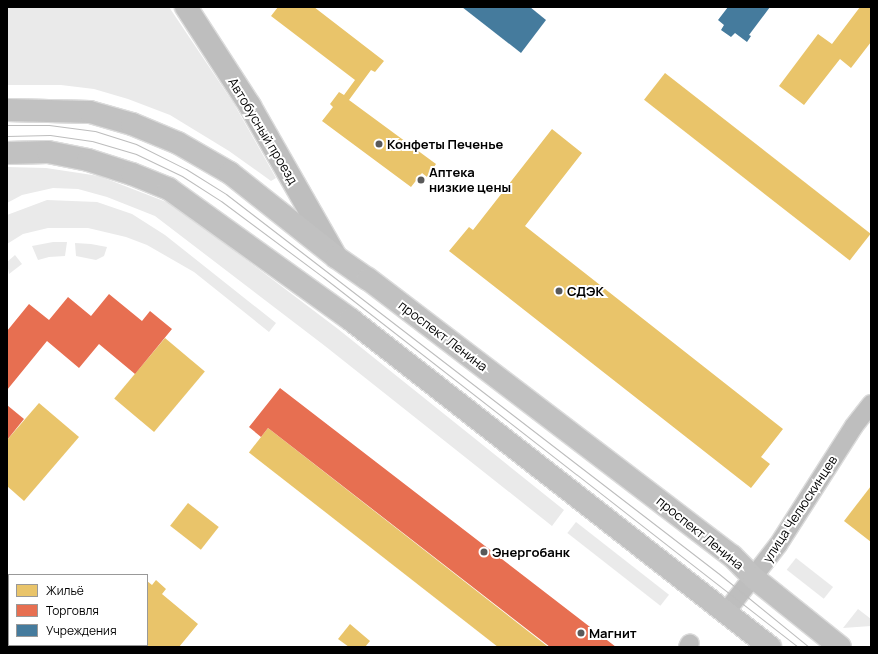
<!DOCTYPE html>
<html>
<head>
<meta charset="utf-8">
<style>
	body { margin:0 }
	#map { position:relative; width:878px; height:654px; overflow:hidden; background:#fff; font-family:Manrope,sans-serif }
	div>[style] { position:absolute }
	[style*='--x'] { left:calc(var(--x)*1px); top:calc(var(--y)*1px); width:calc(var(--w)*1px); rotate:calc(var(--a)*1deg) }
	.green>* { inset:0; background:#eaeaea; transform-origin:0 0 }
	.homes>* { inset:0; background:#e9c46a; transform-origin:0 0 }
	.shops>* { inset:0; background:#e76f51 }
	.public>* { inset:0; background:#457b9d }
	.roads { filter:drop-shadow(1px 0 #dbdbdb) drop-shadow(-1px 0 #dbdbdb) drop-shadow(0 1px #dbdbdb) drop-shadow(0 -1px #dbdbdb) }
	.minor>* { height:18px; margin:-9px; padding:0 9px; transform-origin:9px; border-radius:9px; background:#bebebe }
	.tertiary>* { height:22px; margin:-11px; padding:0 11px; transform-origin:11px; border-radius:11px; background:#bebebe }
	.secondary>* { height:22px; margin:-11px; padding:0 11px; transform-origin:11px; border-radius:11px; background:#c1c1c1 }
	.primary>* { height:22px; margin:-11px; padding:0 11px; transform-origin:11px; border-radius:11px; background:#bdbdbd }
	.tram>* { height:1px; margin:-0.5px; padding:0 0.5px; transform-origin:0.5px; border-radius:0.5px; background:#bdbdbd }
	.dots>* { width:11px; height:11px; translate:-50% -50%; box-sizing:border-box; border:2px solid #fff; border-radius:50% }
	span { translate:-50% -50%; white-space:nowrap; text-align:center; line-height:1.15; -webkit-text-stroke:4px #fff; paint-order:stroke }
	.street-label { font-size:13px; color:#000 }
	.poi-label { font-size:13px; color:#000; font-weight:700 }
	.left { translate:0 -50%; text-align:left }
	.frame { position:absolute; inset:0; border:8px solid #000; pointer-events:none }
	.legend { position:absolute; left:8px; top:574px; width:140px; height:72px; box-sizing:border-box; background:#fff; border:1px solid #999; margin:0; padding:5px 7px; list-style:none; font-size:12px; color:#000 }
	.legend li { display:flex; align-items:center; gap:8px; height:20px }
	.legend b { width:20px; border:1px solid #999 }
</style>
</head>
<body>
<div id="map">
	<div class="green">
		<i style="clip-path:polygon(7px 7px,169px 7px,234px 104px,276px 178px,271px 181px,229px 151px,170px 115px,128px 99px,94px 89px,61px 85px,7px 85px)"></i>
		<i style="clip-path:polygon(7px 167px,46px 168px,99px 176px,174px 205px,338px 329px,564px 510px,552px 526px,325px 346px,155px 216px,107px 197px,78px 189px,53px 188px,22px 195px,7px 203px)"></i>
		<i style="clip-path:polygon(47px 200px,97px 202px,132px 214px,165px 235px,276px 323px,269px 332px,194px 272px,147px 245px,126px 237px,88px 228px,48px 228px,23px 234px,7px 244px,7px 215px)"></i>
		<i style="clip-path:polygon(53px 242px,67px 242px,65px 256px,49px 257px,38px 260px,32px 246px)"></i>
		<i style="clip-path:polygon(75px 243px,91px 244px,107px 247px,104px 256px,96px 260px,76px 256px)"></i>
		<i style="clip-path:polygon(15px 255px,22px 264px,9px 274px,7px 262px)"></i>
		<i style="left:576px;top:522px;width:118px;height:14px;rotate:38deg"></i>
		<i style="left:796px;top:558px;width:47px;height:15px;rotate:38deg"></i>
		<i style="clip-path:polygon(858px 609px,871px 619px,871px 626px,843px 628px)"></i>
	</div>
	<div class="homes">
		<i style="clip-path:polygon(278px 7px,314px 7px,384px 61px,375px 72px,371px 70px,349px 100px,436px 164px,427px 177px,422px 173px,411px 187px,322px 121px,333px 107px,330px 104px,339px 92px,344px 95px,355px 80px,271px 16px)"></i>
		<i style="clip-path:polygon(860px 7px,871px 7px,871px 42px,851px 68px,840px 59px,804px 105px,779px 86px,818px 34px,832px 44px)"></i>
		<i style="left:665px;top:73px;width:261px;height:34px;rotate:38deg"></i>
		<i style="clip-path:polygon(552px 129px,582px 153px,525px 226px,783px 429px,761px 457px,770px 464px,751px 488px,449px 251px,469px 227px,473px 230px)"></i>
		<i style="left:165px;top:338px;width:52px;height:79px;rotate:40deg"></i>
		<i style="clip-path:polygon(39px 403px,79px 437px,24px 501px,7px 486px,7px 440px)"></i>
		<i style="left:268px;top:428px;width:357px;height:31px;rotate:38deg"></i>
		<i style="clip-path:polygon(871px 486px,871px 542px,844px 521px)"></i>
		<i style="left:188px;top:503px;width:39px;height:29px;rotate:38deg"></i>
		<i style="clip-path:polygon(156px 580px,166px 589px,162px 594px,198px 624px,179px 647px,145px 646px,147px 643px,147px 581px,152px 585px)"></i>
		<i style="clip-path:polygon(350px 624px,370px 641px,365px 647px,349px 647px,338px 639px)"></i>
	</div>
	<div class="shops">
		<i style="clip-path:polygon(109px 294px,142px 321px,150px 311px,172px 329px,135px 374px,99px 344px,79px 368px,47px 341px,7px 390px,7px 331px,29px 304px,49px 320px,68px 297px,91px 316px)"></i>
		<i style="clip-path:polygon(280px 388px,616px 647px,550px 647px,268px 428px,261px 437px,249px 427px)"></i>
		<i style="clip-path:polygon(7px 405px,24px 419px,7px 440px)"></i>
	</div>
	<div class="public">
		<i style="clip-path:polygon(462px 7px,530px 7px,546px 20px,521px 53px)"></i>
		<i style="clip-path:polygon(728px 7px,770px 7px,749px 35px,751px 36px,747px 42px,735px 33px,731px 37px,721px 30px,724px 25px,718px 20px)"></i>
	</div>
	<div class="roads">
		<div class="minor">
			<i style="--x:725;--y:613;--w:86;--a:-52.1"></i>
			<i style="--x:778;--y:545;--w:141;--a:-57.4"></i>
			<i style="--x:854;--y:426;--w:28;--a:-52"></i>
			<i style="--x:688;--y:647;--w:4;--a:-63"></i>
		</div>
		<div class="tertiary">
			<i style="--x:186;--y:7;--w:118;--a:57.1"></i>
			<i style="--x:250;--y:106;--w:174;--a:60.3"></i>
		</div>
		<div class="secondary">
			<i style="--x:7;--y:110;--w:83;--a:1.4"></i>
			<i style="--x:90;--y:112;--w:44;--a:15.9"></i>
			<i style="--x:132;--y:124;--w:50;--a:22.4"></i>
			<i style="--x:178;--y:143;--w:60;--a:30"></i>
			<i style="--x:230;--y:173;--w:135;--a:38.4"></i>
			<i style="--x:336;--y:257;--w:39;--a:35"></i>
			<i style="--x:368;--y:279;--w:457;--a:37.3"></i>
			<i style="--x:732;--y:556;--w:31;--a:45"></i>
			<i style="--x:754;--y:578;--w:110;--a:38.7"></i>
			<i style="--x:7;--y:153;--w:41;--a:-1.4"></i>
			<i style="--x:48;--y:152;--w:41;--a:11.3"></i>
			<i style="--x:88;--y:160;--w:46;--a:17.7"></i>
			<i style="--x:132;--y:174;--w:40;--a:22"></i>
			<i style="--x:169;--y:189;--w:223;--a:35.7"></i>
			<i style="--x:350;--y:319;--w:533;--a:37.99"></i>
		</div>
		<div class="primary">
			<i style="--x:17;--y:645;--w:3;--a:45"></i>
		</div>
	</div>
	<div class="tram">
		<i style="--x:7;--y:125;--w:42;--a:0"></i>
		<i style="--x:49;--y:125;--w:46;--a:7.4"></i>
		<i style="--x:95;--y:131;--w:43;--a:17.6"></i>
		<i style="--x:136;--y:144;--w:56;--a:26.6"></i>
		<i style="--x:186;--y:169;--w:47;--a:32"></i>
		<i style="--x:226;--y:194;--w:621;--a:37.61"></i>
		<i style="--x:718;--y:573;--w:117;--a:39.1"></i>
		<i style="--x:7;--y:136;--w:43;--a:-1.3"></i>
		<i style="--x:50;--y:135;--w:42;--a:8.1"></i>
		<i style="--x:92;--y:141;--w:46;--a:16.5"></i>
		<i style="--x:136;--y:154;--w:51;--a:25.6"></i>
		<i style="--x:182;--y:176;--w:46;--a:32.7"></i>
		<i style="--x:221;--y:201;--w:127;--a:36.7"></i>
		<i style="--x:323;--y:277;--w:602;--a:37.92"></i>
	</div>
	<div class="dots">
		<i style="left:379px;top:144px;background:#595959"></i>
		<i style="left:421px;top:180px;background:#595959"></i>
		<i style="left:559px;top:291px;background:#595959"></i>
		<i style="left:484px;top:552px;background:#595959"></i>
		<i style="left:581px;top:633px;background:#595959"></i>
	</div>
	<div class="street-label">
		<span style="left:263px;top:131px;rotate:59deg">Автобусный проезд</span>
		<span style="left:443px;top:336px;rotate:37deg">проспект Ленина</span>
		<span style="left:800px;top:509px;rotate:-57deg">улица Челюскинцев</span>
		<span style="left:700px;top:533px;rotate:39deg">проспект Ленина</span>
	</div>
	<div class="poi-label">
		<span class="left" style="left:387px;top:144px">Конфеты Печенье</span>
		<span class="left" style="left:429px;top:180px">Аптека<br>низкие цены</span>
		<span class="left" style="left:567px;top:291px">СДЭК</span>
		<span class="left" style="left:492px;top:552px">Энергобанк</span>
		<span class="left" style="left:589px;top:633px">Магнит</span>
	</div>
	<div class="frame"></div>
	<ul class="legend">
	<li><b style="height:11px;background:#e9c46a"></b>Жильё</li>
	<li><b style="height:11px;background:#e76f51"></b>Торговля</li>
	<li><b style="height:11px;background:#457b9d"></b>Учреждения</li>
	</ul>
</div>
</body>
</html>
